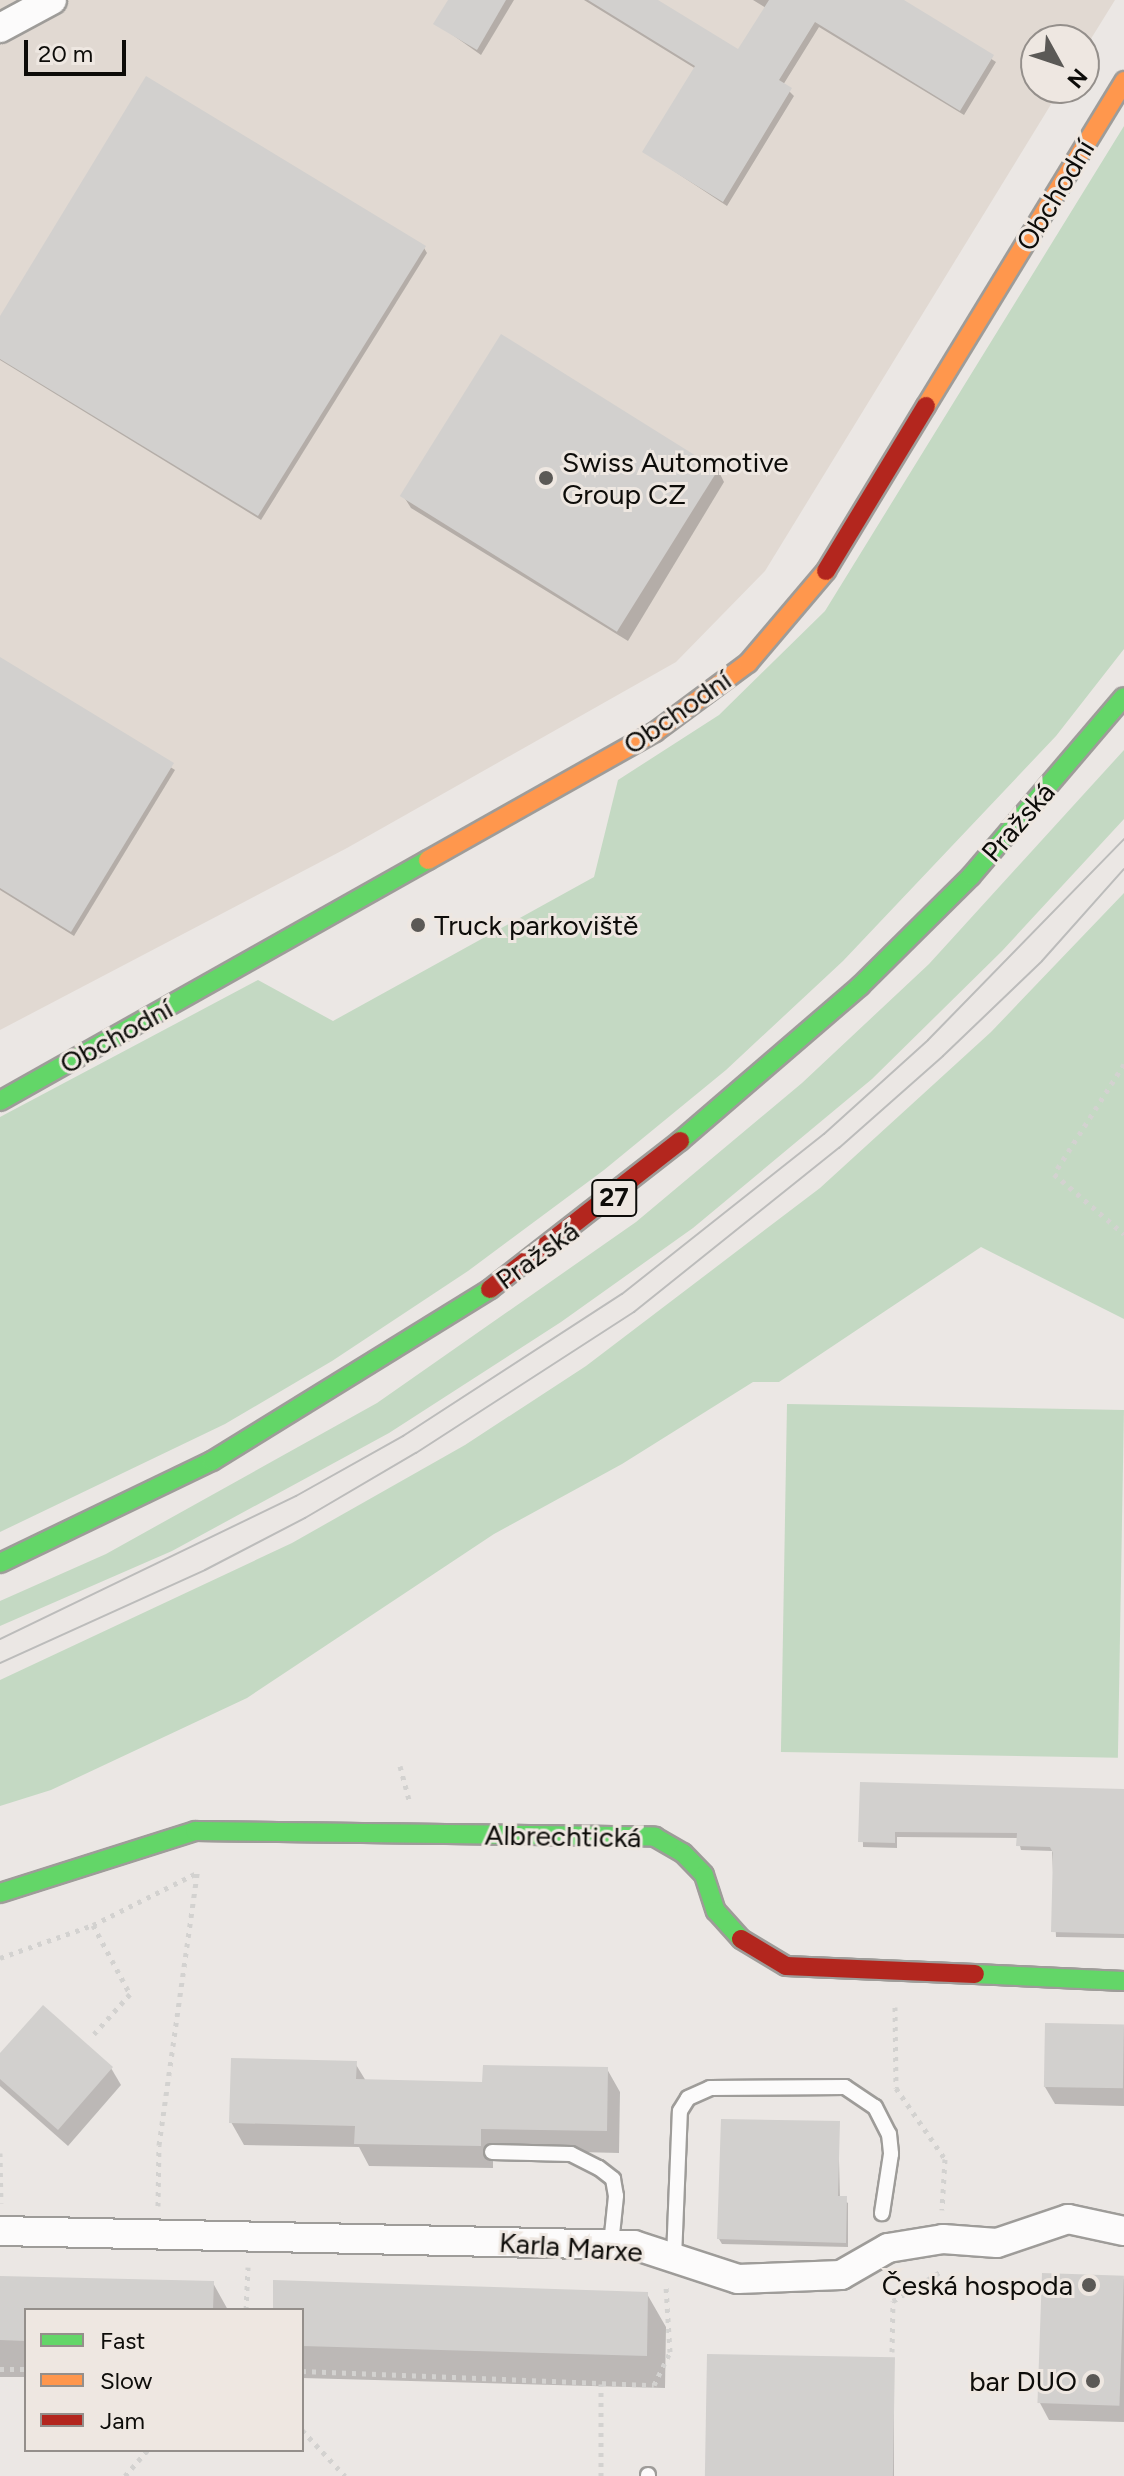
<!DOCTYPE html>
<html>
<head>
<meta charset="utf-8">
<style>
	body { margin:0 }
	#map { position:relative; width:1124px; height:2476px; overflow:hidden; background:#ebe7e4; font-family:Figtree,sans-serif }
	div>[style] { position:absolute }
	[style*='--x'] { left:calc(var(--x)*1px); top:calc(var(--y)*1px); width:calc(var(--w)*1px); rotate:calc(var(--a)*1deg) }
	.built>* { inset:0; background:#e1d9d2 }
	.green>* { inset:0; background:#c4d9c3; transform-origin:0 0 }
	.shadow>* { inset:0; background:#0003 }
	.building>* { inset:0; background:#d2d0ce; transform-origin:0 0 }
	.path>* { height:5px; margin-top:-2.5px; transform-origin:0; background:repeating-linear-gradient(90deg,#d3d2d0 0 4px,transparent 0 10px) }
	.roads { filter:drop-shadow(2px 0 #9e9c99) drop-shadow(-2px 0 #9e9c99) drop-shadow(0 2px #9e9c99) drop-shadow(0 -2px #9e9c99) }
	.lane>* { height:14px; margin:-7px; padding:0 7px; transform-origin:7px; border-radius:7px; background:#fcfbfb }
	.street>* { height:28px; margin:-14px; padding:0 14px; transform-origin:14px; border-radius:14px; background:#fcfbfb }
	.fast>* { height:18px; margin:-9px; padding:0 9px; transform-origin:9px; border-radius:9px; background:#63d668 }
	.slow>* { height:18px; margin:-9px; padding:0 9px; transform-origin:9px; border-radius:9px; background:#ff974d }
	.jam>* { height:18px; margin:-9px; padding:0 9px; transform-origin:9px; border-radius:9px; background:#b3261e }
	.tram>* { height:2px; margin:-1px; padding:0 1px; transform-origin:1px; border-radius:1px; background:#bcbcbb }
	.dots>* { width:22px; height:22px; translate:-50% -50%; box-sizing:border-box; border:4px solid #eee7e1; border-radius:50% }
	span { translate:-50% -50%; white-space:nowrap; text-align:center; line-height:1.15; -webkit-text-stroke:6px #eee7e1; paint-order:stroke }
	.shield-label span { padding:2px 6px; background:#eee7e1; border:2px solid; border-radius:6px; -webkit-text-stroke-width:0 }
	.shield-label { font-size:26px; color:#0d0c09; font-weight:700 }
	.street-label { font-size:28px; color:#0d0c09 }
	.poi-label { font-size:28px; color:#0d0c09 }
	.left { translate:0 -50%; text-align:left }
	.right { translate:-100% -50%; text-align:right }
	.legend { position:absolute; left:24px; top:2308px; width:280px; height:144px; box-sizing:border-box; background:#eee7e1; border:2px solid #948f8b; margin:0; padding:10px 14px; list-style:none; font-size:24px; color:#0d0c09 }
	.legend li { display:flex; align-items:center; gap:16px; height:40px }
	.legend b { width:40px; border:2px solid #948f8b }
	.north { position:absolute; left:1020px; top:24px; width:80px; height:80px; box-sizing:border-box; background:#eee7e1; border:2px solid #948f8b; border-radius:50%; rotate:130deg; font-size:22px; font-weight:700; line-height:32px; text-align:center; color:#0d0c09 }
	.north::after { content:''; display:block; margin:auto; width:28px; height:36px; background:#5b5956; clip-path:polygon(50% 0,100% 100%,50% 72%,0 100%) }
	.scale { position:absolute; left:24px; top:40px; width:102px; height:36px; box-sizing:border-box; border:4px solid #0d0c09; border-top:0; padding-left:10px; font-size:24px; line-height:28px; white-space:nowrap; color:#0d0c09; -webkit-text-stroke:6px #eee7e1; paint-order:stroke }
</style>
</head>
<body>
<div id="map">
	<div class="built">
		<i style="clip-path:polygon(0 0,1115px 0,1084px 50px,1084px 40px,1036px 40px,1036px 88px,1061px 88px,765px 571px,676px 662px,347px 848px,0 1030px)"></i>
	</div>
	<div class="green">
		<i style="clip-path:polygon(1124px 126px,1124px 649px,1056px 736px,843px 961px,726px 1070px,604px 1170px,468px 1271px,332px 1361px,225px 1424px,0 1532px,0 1117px,258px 980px,333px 1021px,594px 877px,618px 780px,719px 715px,825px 611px)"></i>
		<i style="clip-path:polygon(1124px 750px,1124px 819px,1002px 951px,872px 1079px,693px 1228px,561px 1322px,389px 1433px,172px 1551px,0 1626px,0 1601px,106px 1554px,377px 1403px,636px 1222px,802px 1083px,929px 964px)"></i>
		<i style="clip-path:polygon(1124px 893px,1124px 1319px,981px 1247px,779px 1382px,753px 1382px,622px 1464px,494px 1534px,247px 1698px,51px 1790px,0 1806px,0 1680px,292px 1543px,465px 1445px,586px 1366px,820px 1188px,991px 1032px)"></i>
		<i style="left:787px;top:1404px;width:337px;height:348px;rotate:1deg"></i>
	</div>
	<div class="shadow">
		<i style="clip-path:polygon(456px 0,514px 0,481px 55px,440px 26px)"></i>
		<i style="clip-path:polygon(584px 0,654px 0,739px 52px,766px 8px,753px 0,900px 0,996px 62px,964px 115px,819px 27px,783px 85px,794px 96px,727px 206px,645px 152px,696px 69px)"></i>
		<i style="clip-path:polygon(424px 248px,427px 253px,261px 520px,0 360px,0 320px)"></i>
		<i style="clip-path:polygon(718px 470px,724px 482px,628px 641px,411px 508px,404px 497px)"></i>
		<i style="clip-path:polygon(0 659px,175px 770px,74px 936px,0 890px)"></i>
		<i style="clip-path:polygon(862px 1784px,1124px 1793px,1124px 1938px,1056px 1937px,1052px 1851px,1021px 1850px,1018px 1838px,897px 1837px,897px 1848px,863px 1847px)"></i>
		<i style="clip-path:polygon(1124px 2027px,1124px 2106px,1055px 2104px,1045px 2087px)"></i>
		<i style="clip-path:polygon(0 2056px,111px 2068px,121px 2085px,68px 2146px,0 2086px)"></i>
		<i style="clip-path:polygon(355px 2063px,366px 2081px,484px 2084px,607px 2069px,620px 2092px,619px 2153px,493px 2150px,493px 2168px,369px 2166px,359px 2147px,244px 2145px,231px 2122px)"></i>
		<i style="clip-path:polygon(838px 2123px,840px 2198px,848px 2203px,848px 2247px,722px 2244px,719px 2239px)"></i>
		<i style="clip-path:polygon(0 2278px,213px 2283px,228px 2310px,26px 2310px,26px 2377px,0 2377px)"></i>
		<i style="clip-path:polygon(1124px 2278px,1124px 2422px,1049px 2420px,1040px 2403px)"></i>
		<i style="clip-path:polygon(647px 2294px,666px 2327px,665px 2388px,302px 2378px,302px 2310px,275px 2310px)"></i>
		<i style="clip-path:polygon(894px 2360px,894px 2476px,707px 2476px)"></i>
	</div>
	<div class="building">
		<i style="clip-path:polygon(448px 0,506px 0,477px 50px,433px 24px)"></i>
		<i style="clip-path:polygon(588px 0,658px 0,738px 49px,769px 0,904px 0,994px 55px,960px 111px,815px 22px,779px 80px,792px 88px,723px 202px,642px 152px,695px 66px)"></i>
		<i style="clip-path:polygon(146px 76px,426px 246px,258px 516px,0 359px,0 316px)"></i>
		<i style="left:501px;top:334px;width:256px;height:191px;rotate:32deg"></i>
		<i style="clip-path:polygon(0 657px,174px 763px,71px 932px,0 888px)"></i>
		<i style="clip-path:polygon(860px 1782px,1124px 1789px,1124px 1934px,1051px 1932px,1053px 1853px,1050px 1847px,1016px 1846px,1017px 1833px,895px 1832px,895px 1843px,858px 1842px)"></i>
		<i style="clip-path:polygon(43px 2005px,113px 2067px,58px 2130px,0 2079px,0 2053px)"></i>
		<i style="left:1045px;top:2023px;width:79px;height:64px;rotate:1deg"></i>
		<i style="clip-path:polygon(231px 2058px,357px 2061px,356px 2079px,482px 2082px,483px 2065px,608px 2067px,607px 2131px,481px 2129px,481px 2146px,354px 2144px,355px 2126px,229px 2123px)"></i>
		<i style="clip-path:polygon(721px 2119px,840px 2121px,838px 2196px,847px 2196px,846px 2243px,717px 2239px)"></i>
		<i style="left:1042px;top:2273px;width:82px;height:130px;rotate:2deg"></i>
		<i style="clip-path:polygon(0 2276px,214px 2281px,213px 2310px,26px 2310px,26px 2341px,0 2340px)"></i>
		<i style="clip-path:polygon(273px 2280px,648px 2292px,647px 2356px,302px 2346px,302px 2310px,273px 2310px)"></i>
		<i style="left:707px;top:2354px;width:188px;height:122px;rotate:1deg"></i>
	</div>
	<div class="path">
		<i style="--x:1124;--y:1064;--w:130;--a:122.5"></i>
		<i style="--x:1054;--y:1174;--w:92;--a:40.6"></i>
		<i style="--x:400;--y:1766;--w:35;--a:75"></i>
		<i style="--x:93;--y:1925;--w:116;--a:-26.6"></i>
		<i style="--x:0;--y:1958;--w:99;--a:-19.5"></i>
		<i style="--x:93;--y:1925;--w:78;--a:61.8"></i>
		<i style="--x:130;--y:1994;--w:54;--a:132"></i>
		<i style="--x:895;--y:2007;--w:81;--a:89.3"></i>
		<i style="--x:896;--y:2088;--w:86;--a:55.4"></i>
		<i style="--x:945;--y:2159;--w:51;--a:93.4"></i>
		<i style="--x:0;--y:2153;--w:50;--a:88.9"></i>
		<i style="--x:158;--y:2206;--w:61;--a:-89.1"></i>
		<i style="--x:159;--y:2145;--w:275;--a:-82"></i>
		<i style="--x:246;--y:2310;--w:43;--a:-87.3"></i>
		<i style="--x:892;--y:2352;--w:51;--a:-88.9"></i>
		<i style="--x:893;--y:2301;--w:55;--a:-31.7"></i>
		<i style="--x:0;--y:2369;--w:26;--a:0"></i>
		<i style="--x:302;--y:2371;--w:352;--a:2.3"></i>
		<i style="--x:654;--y:2385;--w:37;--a:-64"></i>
		<i style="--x:670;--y:2352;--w:65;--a:-93.5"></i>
		<i style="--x:302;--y:2430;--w:63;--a:46.9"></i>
		<i style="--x:125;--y:2476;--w:35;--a:-49"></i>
		<i style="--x:601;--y:2476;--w:92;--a:-90"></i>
	</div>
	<div class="roads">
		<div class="lane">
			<i style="--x:492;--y:2152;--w:79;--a:1.5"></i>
			<i style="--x:571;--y:2154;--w:31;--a:27"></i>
			<i style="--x:599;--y:2168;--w:18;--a:38"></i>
			<i style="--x:613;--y:2179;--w:17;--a:80"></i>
			<i style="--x:616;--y:2196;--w:48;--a:95.9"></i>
			<i style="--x:674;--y:2258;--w:147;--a:-87.7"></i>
			<i style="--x:680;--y:2111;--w:15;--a:-58"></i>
			<i style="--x:688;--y:2098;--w:24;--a:-24"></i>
			<i style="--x:710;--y:2088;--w:135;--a:-0.4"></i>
			<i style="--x:845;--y:2087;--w:36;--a:34"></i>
			<i style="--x:875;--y:2107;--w:30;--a:63"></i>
			<i style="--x:889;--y:2134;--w:20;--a:84"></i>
			<i style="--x:891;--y:2154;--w:60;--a:98.7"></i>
			<i style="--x:648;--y:2476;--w:1;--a:-90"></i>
		</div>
		<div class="street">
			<i style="--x:0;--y:28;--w:59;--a:-28.3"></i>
			<i style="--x:0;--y:2231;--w:634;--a:1.27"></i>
			<i style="--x:634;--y:2245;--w:109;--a:18.1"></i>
			<i style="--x:738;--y:2279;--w:103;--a:-2.2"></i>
			<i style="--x:841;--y:2275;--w:54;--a:-29.9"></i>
			<i style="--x:888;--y:2248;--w:56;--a:-9.3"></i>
			<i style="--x:943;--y:2239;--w:54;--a:4.2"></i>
			<i style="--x:997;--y:2243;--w:75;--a:-18.7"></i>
			<i style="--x:1068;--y:2219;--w:57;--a:12.1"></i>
		</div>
		<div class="fast">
			<i style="--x:0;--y:1101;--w:491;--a:-29.4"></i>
			<i style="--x:680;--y:1141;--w:238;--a:-40.7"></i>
			<i style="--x:860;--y:986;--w:156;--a:-44.7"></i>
			<i style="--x:971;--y:876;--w:235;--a:-49.5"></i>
			<i style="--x:0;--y:1563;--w:235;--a:-25.7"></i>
			<i style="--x:212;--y:1461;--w:327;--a:-31.7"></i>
			<i style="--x:0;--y:1893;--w:205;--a:-17.6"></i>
			<i style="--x:195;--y:1831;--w:460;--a:0.7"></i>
			<i style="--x:655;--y:1837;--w:32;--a:30"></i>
			<i style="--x:683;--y:1853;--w:30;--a:46"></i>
			<i style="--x:704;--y:1875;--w:38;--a:72"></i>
			<i style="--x:716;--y:1911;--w:38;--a:48"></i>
			<i style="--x:975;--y:1974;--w:149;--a:2.7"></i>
		</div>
		<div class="slow">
			<i style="--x:926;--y:406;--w:381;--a:-58.6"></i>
			<i style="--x:428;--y:860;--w:261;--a:-29.4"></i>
			<i style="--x:655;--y:732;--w:116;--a:-36.6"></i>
			<i style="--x:748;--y:663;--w:121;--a:-49.7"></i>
		</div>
		<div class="jam">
			<i style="--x:826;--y:571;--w:193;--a:-58.8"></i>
			<i style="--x:490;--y:1289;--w:241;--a:-37.9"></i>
			<i style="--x:741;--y:1939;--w:52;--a:31"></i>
			<i style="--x:786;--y:1966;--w:189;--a:2.4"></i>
		</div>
	</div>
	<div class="tram">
		<i style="--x:0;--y:1639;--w:329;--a:-25.8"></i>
		<i style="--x:296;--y:1496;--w:123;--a:-29.3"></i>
		<i style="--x:403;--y:1436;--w:261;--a:-33"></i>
		<i style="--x:622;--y:1294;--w:258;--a:-38.4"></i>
		<i style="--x:824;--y:1134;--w:140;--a:-42.1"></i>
		<i style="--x:928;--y:1040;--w:281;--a:-45.7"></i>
		<i style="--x:0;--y:1663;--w:225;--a:-24.4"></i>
		<i style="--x:205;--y:1570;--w:113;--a:-27.5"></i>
		<i style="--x:305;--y:1518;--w:129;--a:-30.4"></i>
		<i style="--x:416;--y:1453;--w:260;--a:-32.9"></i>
		<i style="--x:634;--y:1312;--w:263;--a:-38.7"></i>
		<i style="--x:839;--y:1148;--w:139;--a:-41.5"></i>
		<i style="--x:943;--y:1056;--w:137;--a:-43.8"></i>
		<i style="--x:1042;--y:961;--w:123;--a:-48.3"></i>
	</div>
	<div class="dots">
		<i style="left:546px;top:478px;background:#5b5956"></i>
		<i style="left:418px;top:925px;background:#5b5956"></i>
		<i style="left:1089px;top:2285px;background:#5b5956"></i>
		<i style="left:1093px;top:2381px;background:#5b5956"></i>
	</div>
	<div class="shield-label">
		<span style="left:614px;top:1198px">27</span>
	</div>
	<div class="street-label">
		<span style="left:1055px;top:195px;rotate:-59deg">Obchodní</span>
		<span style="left:677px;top:712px;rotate:-35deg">Obchodní</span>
		<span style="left:1018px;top:822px;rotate:-49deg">Pražská</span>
		<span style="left:116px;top:1036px;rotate:-29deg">Obchodní</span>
		<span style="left:537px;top:1255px;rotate:-36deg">Pražská</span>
		<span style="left:563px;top:1836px;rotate:1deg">Albrechtická</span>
		<span style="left:571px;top:2247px;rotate:4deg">Karla Marxe</span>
	</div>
	<div class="poi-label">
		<span class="left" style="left:562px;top:478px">Swiss Automotive<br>Group CZ</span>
		<span class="left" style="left:434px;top:925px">Truck parkoviště</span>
		<span class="right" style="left:1073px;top:2285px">Česká hospoda</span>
		<span class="right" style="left:1077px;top:2381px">bar DUO</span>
	</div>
	<ul class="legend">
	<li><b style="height:10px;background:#63d668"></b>Fast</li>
	<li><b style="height:10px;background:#ff974d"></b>Slow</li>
	<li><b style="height:10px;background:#b3261e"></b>Jam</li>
	</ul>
	<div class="north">N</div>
	<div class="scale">20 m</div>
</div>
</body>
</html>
